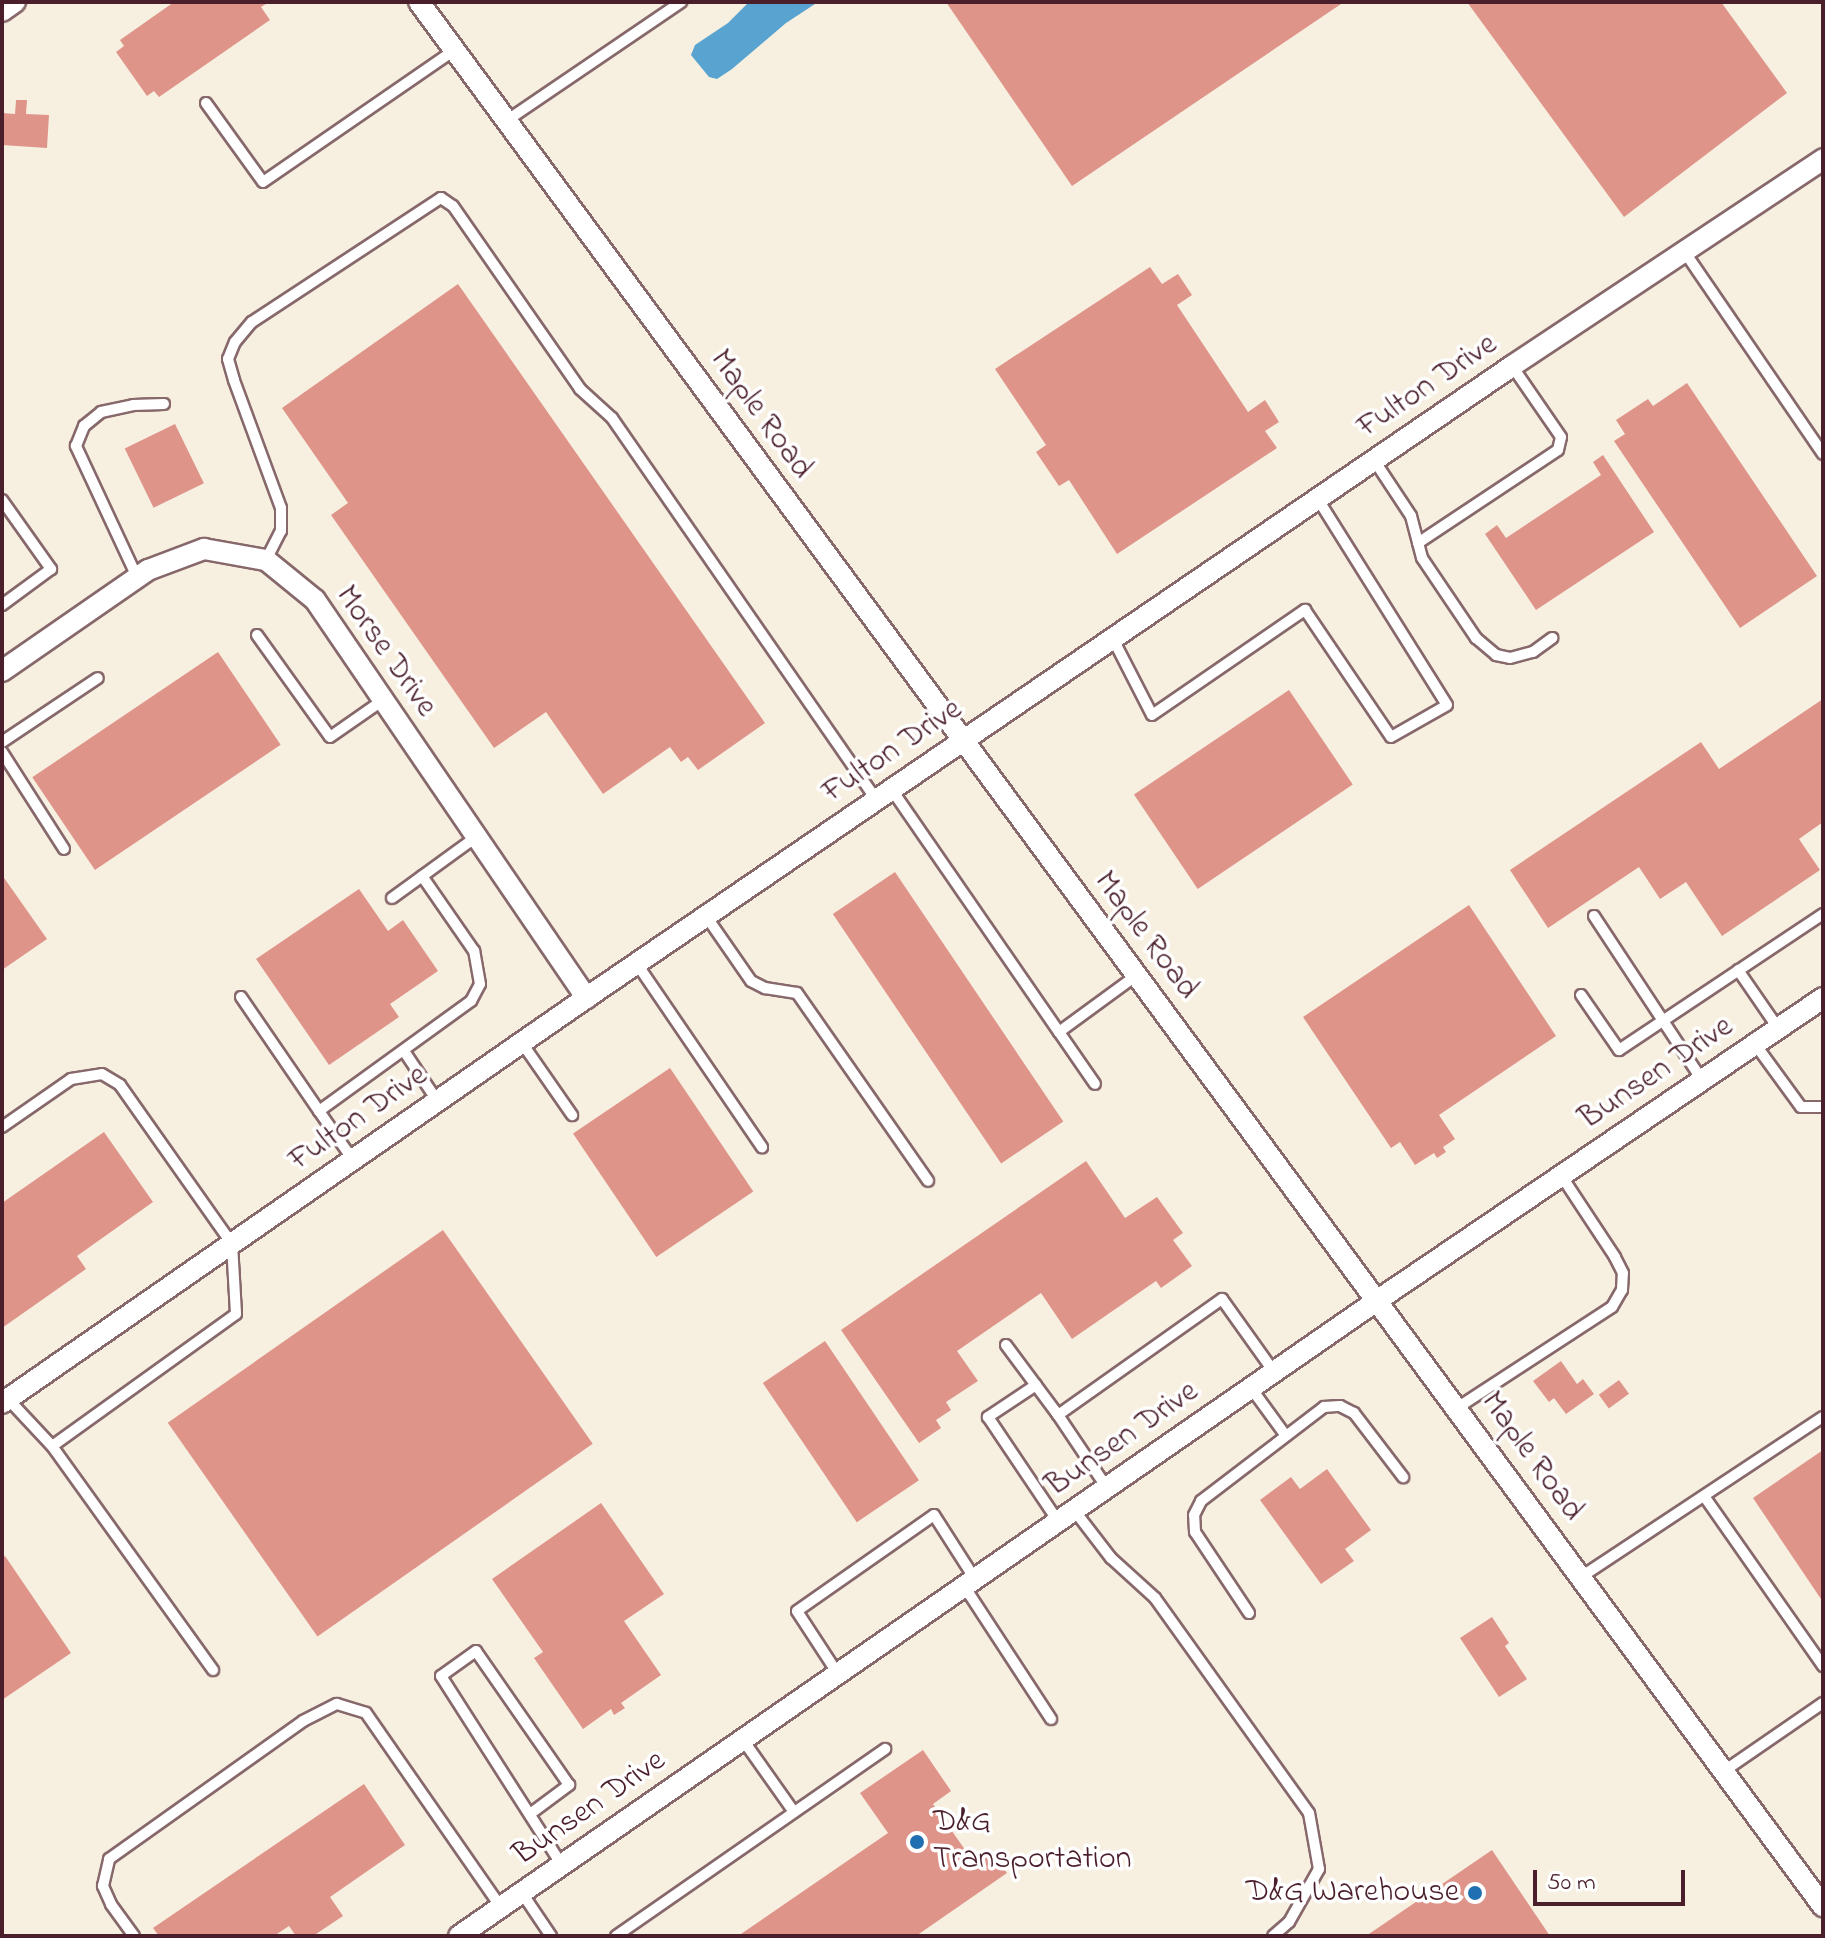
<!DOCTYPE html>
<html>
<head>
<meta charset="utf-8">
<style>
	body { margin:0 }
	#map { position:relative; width:1825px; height:1938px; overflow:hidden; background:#f7f0e1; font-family:"Indie Flower",sans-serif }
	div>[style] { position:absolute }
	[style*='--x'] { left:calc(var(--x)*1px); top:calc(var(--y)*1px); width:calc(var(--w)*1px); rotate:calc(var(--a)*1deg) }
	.water>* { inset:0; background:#59a3d1 }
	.building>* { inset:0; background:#df948a; transform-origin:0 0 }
	.roads { filter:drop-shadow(2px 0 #87686b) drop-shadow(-2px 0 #87686b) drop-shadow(0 2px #87686b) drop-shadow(0 -2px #87686b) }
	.service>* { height:10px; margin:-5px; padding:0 5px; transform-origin:5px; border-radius:5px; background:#fff }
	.minor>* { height:20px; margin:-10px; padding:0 10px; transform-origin:10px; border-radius:10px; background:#fff }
	.dots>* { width:22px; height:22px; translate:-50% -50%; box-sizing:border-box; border:4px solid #fff; border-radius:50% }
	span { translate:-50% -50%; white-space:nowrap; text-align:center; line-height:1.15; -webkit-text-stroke:7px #fff; paint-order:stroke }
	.street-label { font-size:32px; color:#4a1f2b }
	.poi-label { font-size:32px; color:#4a1f2b }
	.left { translate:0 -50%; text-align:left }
	.right { translate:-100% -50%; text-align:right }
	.frame { position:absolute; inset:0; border:4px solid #4a1f2b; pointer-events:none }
	.scale { position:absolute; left:1533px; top:1870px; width:152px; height:36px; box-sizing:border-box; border:4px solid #4a1f2b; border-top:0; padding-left:10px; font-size:24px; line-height:28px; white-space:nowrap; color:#4a1f2b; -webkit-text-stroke:6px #fff; paint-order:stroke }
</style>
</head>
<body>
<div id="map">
	<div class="water">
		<i style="clip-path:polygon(749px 2px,818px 2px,786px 23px,732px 69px,717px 79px,709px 77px,691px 55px,695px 45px,728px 23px)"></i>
	</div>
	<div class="building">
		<i style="clip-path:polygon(174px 2px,269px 2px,261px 7px,270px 20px,159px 97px,154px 91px,147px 96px,116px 52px,124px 46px,120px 40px)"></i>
		<i style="clip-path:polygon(946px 2px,1344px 2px,1072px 186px)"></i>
		<i style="clip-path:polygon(1467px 2px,1721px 2px,1787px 93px,1624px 217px)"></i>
		<i style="clip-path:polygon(16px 100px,27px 100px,26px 114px,49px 115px,47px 148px,2px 145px,2px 113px,15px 114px)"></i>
		<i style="clip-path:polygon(1150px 267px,1162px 284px,1178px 274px,1192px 295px,1177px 305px,1248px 412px,1265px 400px,1279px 422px,1265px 431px,1277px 448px,1117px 554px,1069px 480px,1059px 486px,1036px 452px,1046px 445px,995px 369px)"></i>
		<i style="clip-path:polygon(458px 284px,765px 723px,698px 770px,688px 757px,681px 762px,670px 747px,603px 794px,546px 712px,494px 748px,331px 515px,348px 503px,282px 408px)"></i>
		<i style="clip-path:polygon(1687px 383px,1817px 576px,1740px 628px,1614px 441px,1625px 434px,1616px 420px,1648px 399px,1653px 406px)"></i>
		<i style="left:175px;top:424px;width:66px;height:56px;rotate:64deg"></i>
		<i style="clip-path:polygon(1603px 455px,1654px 532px,1536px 610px,1485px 534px,1497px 525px,1506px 538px,1601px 475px,1593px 462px)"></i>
		<i style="left:218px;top:652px;width:112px;height:224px;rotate:56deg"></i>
		<i style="left:1289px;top:690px;width:114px;height:187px;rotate:56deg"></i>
		<i style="clip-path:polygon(1823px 699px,1823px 822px,1799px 839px,1820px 870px,1722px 936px,1686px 882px,1660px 899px,1639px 867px,1548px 928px,1510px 870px,1701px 742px,1719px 769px)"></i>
		<i style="left:895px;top:872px;width:301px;height:75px;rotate:56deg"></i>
		<i style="clip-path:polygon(2px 875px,47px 939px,2px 970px)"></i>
		<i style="clip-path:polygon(359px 889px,388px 931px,403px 920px,438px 971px,390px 1004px,399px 1017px,329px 1065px,256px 959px)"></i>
		<i style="clip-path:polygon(1469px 905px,1556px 1036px,1439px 1115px,1455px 1139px,1443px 1147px,1446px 1152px,1437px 1158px,1434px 1153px,1415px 1165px,1400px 1142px,1391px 1148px,1303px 1017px)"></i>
		<i style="left:670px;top:1068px;width:149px;height:117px;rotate:56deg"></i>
		<i style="clip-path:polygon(104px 1132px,153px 1202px,77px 1256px,86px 1269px,2px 1328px,2px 1203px)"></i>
		<i style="clip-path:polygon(1086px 1161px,1125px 1218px,1157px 1197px,1183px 1233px,1173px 1240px,1192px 1266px,1161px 1288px,1156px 1281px,1072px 1339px,1041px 1293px,957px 1351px,978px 1381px,946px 1402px,951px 1410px,936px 1420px,941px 1428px,919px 1443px,841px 1330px)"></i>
		<i style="left:443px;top:1230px;width:261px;height:336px;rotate:55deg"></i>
		<i style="left:825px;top:1341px;width:168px;height:75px;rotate:56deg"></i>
		<i style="clip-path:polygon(1561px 1361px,1577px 1384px,1583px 1379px,1594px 1394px,1566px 1414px,1554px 1398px,1549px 1402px,1533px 1381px)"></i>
		<i style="left:1619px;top:1380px;width:17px;height:25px;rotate:54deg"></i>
		<i style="clip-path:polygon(1823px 1450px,1823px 1602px,1753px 1498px)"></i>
		<i style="clip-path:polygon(1327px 1469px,1371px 1530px,1345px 1549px,1354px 1561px,1321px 1584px,1260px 1500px,1291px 1477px,1300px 1489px)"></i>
		<i style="clip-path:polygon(601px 1503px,664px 1594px,624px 1621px,661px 1675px,621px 1703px,625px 1708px,614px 1715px,611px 1709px,583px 1729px,534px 1658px,543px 1652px,492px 1579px)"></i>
		<i style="clip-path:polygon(5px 1556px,71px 1653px,2px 1700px,2px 1558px)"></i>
		<i style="clip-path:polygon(1492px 1617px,1509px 1643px,1505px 1646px,1527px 1679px,1499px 1697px,1460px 1638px)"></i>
		<i style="clip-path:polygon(923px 1750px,951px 1791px,933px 1804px,975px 1864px,992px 1852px,1007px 1873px,916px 1936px,738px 1936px,888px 1833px,860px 1793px)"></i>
		<i style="clip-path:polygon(364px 1784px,405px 1845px,330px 1897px,343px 1916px,313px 1936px,296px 1936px,289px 1926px,274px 1936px,159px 1936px,153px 1928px)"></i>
		<i style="clip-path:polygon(1492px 1850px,1550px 1936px,1366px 1936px)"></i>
	</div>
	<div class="roads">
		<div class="service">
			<i style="--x:206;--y:103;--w:97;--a:54.2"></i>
			<i style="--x:263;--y:182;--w:232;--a:-34.6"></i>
			<i style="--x:506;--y:121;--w:212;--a:-34.2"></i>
			<i style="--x:1684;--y:251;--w:246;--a:55.6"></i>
			<i style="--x:1374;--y:460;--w:67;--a:56.5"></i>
			<i style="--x:1411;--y:516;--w:43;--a:75.3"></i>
			<i style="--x:1422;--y:558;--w:97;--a:56"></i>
			<i style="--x:1476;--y:638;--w:26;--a:40"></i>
			<i style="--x:1496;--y:655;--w:14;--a:12"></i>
			<i style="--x:1510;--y:658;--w:24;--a:-15"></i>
			<i style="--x:1533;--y:652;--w:24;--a:-36"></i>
			<i style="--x:2;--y:500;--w:85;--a:54.6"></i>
			<i style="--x:51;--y:569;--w:61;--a:143.7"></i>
			<i style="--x:1418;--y:543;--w:168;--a:-33.6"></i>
			<i style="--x:1558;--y:450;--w:13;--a:-77"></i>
			<i style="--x:1561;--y:437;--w:86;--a:-124.6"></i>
			<i style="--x:266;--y:560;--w:33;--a:-63"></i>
			<i style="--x:281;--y:531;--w:23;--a:-90"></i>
			<i style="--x:281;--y:508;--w:136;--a:-110.2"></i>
			<i style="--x:234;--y:380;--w:22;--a:-106"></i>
			<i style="--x:228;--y:359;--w:18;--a:-68"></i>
			<i style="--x:235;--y:342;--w:26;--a:-50"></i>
			<i style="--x:252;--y:322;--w:226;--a:-33.3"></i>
			<i style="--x:441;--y:198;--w:14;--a:34"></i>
			<i style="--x:453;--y:206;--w:223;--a:55.2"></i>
			<i style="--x:580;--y:389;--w:43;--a:42.2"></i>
			<i style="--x:612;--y:418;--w:465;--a:55.3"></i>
			<i style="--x:137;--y:577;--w:145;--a:-115"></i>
			<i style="--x:76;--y:446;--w:22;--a:-68"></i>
			<i style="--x:84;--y:426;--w:22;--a:-39"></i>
			<i style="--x:101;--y:412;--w:33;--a:-12"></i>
			<i style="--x:133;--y:405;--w:31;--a:-2"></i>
			<i style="--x:257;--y:635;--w:125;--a:54.4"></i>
			<i style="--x:330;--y:737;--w:65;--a:-34.9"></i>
			<i style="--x:1113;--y:639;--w:85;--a:62.8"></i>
			<i style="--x:1152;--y:715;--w:186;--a:-34.5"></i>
			<i style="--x:1305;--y:610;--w:153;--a:55.9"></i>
			<i style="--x:1391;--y:737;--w:64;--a:-29.7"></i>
			<i style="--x:1447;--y:705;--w:243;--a:-122.1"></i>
			<i style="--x:2;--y:742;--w:115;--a:-33.7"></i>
			<i style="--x:2;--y:752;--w:115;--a:57.4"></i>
			<i style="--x:892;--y:790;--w:294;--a:55.4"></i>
			<i style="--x:1059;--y:1032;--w:97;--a:-36.2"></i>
			<i style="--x:392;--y:898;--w:104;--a:-36"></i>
			<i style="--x:706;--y:916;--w:79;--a:55.3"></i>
			<i style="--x:751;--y:981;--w:16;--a:27"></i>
			<i style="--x:765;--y:988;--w:32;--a:9"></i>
			<i style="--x:797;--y:993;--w:229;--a:55.1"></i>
			<i style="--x:1594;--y:916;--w:196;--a:56.6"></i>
			<i style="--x:637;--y:964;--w:222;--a:55.7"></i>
			<i style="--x:1738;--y:970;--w:70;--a:55.4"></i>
			<i style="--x:1581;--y:995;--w:67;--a:55.4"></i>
			<i style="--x:1619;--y:1050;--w:245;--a:-33.7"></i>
			<i style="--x:241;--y:997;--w:138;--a:55.6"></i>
			<i style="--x:319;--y:1111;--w:188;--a:-35.9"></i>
			<i style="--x:471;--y:1001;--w:19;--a:-62"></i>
			<i style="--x:480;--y:984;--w:34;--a:-100"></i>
			<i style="--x:474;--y:951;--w:91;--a:-124.7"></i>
			<i style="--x:1059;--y:1032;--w:63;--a:55.3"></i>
			<i style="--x:522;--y:1043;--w:88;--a:55.2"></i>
			<i style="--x:1755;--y:1044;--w:78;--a:53.9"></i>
			<i style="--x:1801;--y:1107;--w:22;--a:0"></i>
			<i style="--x:404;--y:1051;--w:61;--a:56.3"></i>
			<i style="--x:319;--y:1111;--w:60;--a:55.2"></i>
			<i style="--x:2;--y:1127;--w:84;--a:-34.8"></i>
			<i style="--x:71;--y:1079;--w:31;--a:-9"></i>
			<i style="--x:102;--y:1074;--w:21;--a:31"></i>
			<i style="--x:120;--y:1085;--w:194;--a:54.8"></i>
			<i style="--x:232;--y:1244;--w:70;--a:86.7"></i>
			<i style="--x:236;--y:1314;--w:226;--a:144.3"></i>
			<i style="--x:52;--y:1446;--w:64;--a:-133.1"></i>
			<i style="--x:1006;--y:1345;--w:87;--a:53.4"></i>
			<i style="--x:1058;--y:1415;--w:201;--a:-35.3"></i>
			<i style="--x:1222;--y:1299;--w:90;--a:54.5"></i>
			<i style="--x:1036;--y:1385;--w:58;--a:146.3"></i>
			<i style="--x:988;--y:1417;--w:125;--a:56.1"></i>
			<i style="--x:1251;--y:1388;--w:59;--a:53.9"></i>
			<i style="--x:1457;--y:1408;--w:185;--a:-33.1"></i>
			<i style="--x:1612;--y:1307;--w:20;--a:-60"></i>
			<i style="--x:1622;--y:1290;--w:17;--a:-87"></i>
			<i style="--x:1623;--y:1273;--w:18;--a:-117"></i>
			<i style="--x:1615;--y:1257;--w:98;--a:-123.4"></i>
			<i style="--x:1056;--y:1412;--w:92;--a:56.1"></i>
			<i style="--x:52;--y:1446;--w:276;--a:54.3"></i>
			<i style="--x:1704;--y:1496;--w:208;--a:55"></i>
			<i style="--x:1074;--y:1510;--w:61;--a:52.4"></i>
			<i style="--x:1111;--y:1558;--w:59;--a:42.3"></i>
			<i style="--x:1155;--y:1598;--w:264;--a:54.4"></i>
			<i style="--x:1309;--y:1813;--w:57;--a:79.9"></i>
			<i style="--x:1319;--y:1869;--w:61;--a:119.5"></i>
			<i style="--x:1289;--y:1922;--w:21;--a:139"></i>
			<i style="--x:1581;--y:1577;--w:290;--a:-33.5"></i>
			<i style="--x:964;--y:1586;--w:159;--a:56.8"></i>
			<i style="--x:1249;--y:1613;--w:97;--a:-123.7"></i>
			<i style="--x:1195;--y:1532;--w:17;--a:-93"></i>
			<i style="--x:1194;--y:1515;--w:16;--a:-63"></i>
			<i style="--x:1201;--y:1501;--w:155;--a:-37.4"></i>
			<i style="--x:1324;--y:1407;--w:16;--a:-4"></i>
			<i style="--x:1340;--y:1406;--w:16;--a:27"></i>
			<i style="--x:1354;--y:1413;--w:81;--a:52.6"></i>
			<i style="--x:838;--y:1674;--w:75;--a:-123.1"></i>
			<i style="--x:797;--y:1611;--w:167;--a:-35"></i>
			<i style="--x:934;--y:1515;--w:76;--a:57.4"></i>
			<i style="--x:743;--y:1740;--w:88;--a:54.7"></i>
			<i style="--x:1724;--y:1771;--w:120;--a:-34.5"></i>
			<i style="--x:530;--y:1814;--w:49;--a:-36.6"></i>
			<i style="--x:569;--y:1785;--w:163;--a:-124.8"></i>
			<i style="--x:476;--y:1651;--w:43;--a:144.5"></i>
			<i style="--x:441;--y:1676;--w:224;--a:57.4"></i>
			<i style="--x:522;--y:1893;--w:52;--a:56"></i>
			<i style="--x:134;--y:1936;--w:39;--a:-126"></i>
			<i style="--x:111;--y:1904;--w:20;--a:-114"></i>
			<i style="--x:103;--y:1886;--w:28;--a:-77"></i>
			<i style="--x:109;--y:1859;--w:238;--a:-35.4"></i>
			<i style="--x:303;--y:1721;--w:38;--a:-27"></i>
			<i style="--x:337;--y:1704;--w:30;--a:17"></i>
			<i style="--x:366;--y:1713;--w:236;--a:55.2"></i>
			<i style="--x:616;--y:1936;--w:328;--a:-34.8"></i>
		</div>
		<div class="minor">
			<i style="--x:419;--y:2;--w:2366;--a:53.6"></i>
			<i style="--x:2;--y:11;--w:16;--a:-35"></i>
			<i style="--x:2;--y:671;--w:178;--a:-34.7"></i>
			<i style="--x:148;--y:570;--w:60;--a:-20.6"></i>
			<i style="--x:204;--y:549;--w:63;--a:10.1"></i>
			<i style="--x:266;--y:560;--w:63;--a:39.2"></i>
			<i style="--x:315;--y:600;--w:482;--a:55.7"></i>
			<i style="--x:2;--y:1403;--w:711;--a:-34.74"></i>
			<i style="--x:586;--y:998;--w:1121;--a:-34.31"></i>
			<i style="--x:1512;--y:366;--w:374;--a:-33.6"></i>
			<i style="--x:459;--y:1936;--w:1118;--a:-34.69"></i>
			<i style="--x:1378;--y:1300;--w:538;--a:-34.16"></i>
		</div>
	</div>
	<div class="dots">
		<i style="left:917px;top:1842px;background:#1f6fb2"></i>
		<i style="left:1475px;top:1893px;background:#1f6fb2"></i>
	</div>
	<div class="street-label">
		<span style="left:1428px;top:387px;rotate:-34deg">Fulton Drive</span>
		<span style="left:760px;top:415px;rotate:54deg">Maple Road</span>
		<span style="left:385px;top:652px;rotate:55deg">Morse Drive</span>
		<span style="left:893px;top:752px;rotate:-34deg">Fulton Drive</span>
		<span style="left:1145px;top:936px;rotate:53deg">Maple Road</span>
		<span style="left:1657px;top:1074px;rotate:-34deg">Bunsen Drive</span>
		<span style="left:359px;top:1119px;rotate:-35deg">Fulton Drive</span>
		<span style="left:1123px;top:1440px;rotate:-35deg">Bunsen Drive</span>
		<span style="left:1531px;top:1457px;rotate:54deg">Maple Road</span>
		<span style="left:590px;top:1809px;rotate:-35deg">Bunsen Drive</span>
	</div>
	<div class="poi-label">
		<span class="left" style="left:933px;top:1842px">D&amp;G<br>Transportation</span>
		<span class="right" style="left:1459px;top:1893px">D&amp;G Warehouse</span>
	</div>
	<div class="frame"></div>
	<div class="scale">50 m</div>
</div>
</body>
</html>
